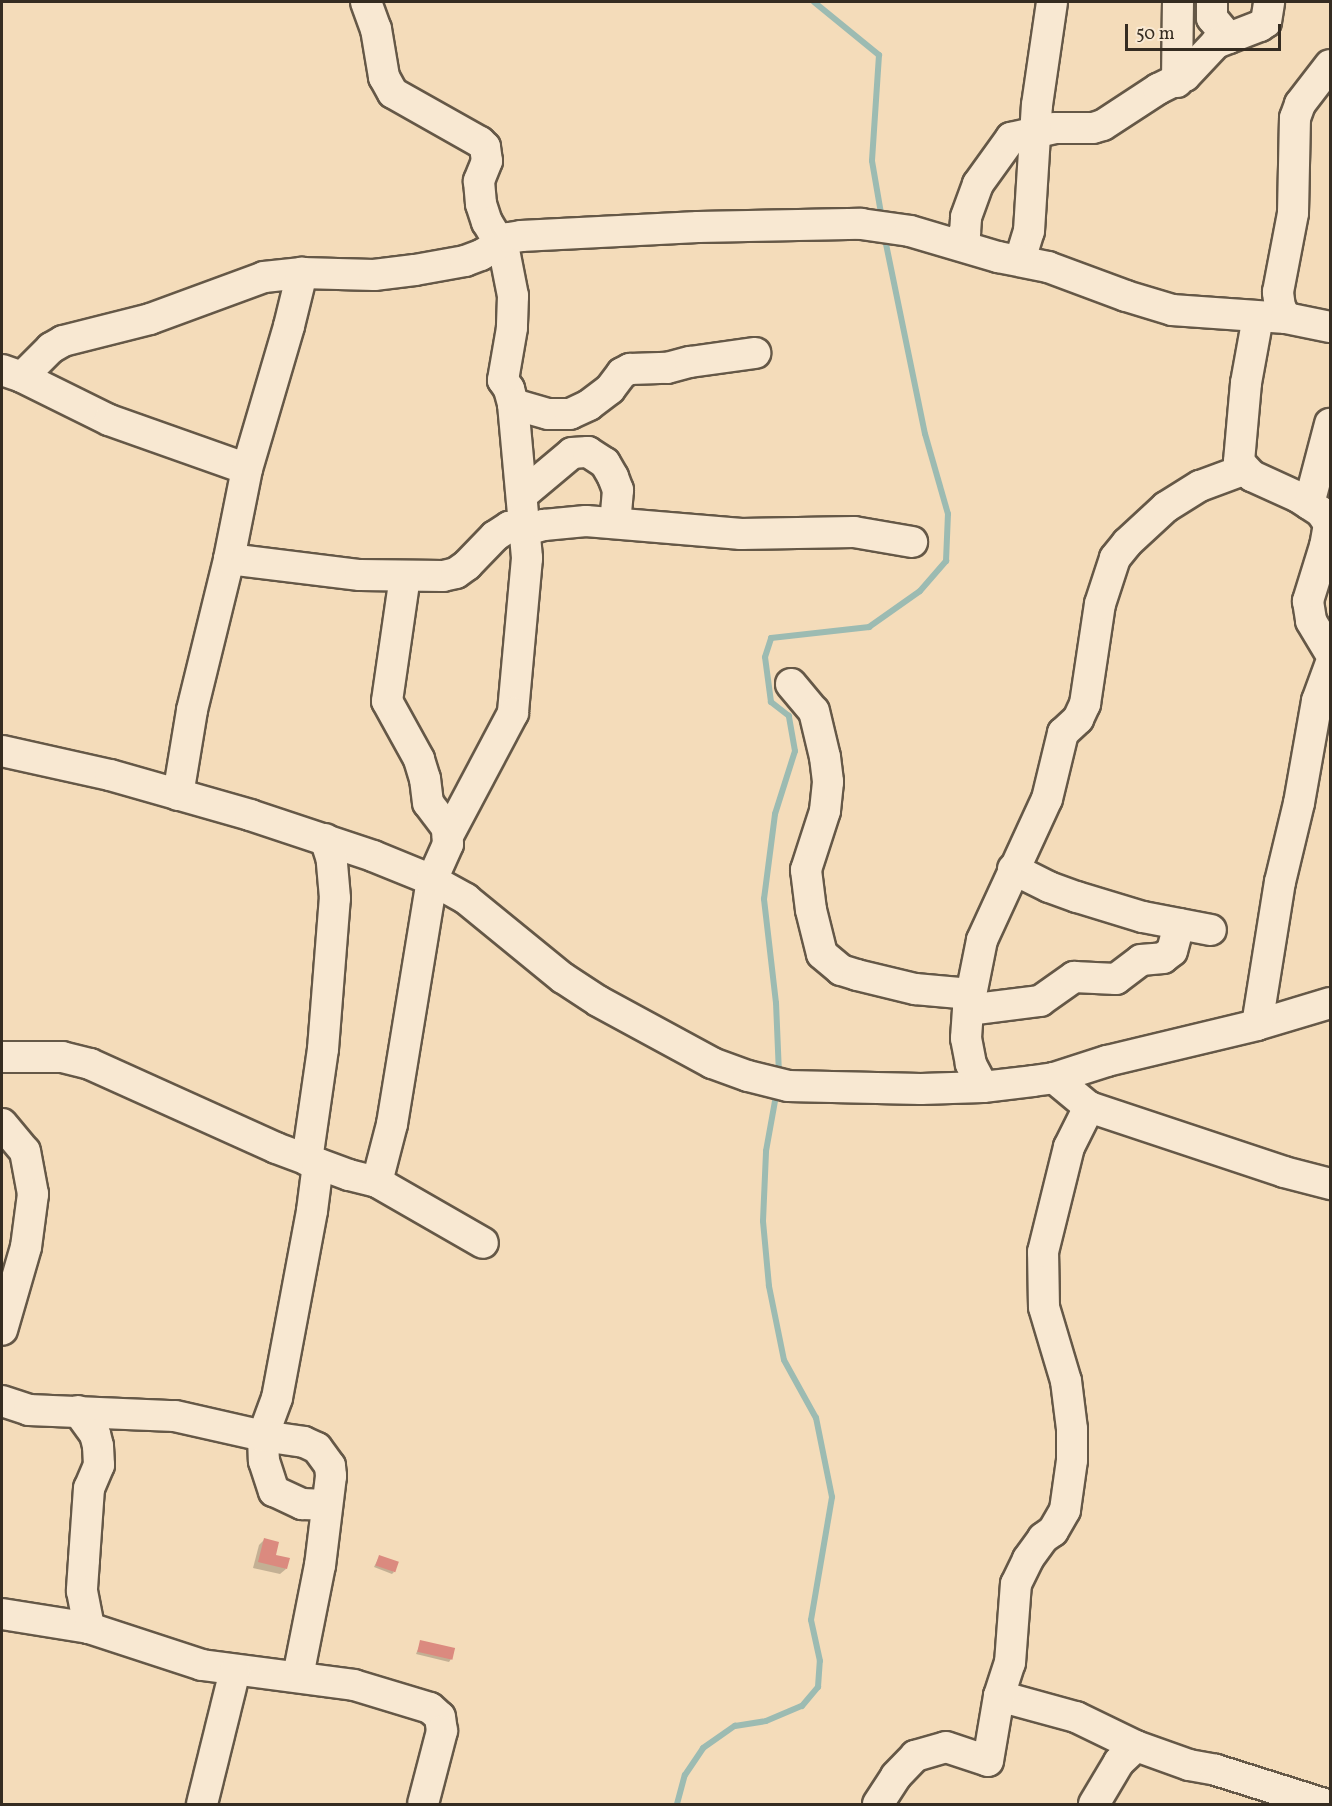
<!DOCTYPE html>
<html>
<head>
<meta charset="utf-8">
<style>
	body { margin:0 }
	#map { position:relative; width:1332px; height:1806px; overflow:hidden; background:#f4dcba; font-family:Vollkorn,serif }
	div>[style] { position:absolute }
	[style*='--x'] { left:calc(var(--x)*1px); top:calc(var(--y)*1px); width:calc(var(--w)*1px); rotate:calc(var(--a)*1deg) }
	.shadow>* { inset:0; background:#0003 }
	.stream>* { height:6px; margin:-3px; padding:0 3px; transform-origin:3px; border-radius:3px; background:#9cbbb2 }
	.building>* { inset:0; background:#db8a7f; transform-origin:0 0 }
	.roads { filter:drop-shadow(2px 0 #655847) drop-shadow(-2px 0 #655847) drop-shadow(0 2px #655847) drop-shadow(0 -2px #655847) }
	.minor>* { height:30px; margin:-15px; padding:0 15px; transform-origin:15px; border-radius:15px; background:#f8e8d2 }
	span { translate:-50% -50%; white-space:nowrap; text-align:center; line-height:1.15; -webkit-text-stroke:4.5px #f8e8d2; paint-order:stroke }
	.frame { position:absolute; inset:0; border:3px solid #352c21; pointer-events:none }
	.scale { position:absolute; left:1125px; top:24px; width:156px; height:27px; box-sizing:border-box; border:3px solid #352c21; border-top:0; padding-left:8px; font-size:18px; line-height:21px; white-space:nowrap; color:#352c21; -webkit-text-stroke:4px #f8e8d2; paint-order:stroke }
</style>
</head>
<body>
<div id="map">
	<div class="shadow">
		<i style="clip-path:polygon(264px 1540px,286px 1569px,280px 1574px,253px 1568px,259px 1545px)"></i>
		<i style="clip-path:polygon(378px 1559px,394px 1572px,392px 1574px,374px 1567px)"></i>
		<i style="clip-path:polygon(421px 1642px,451px 1659px,449px 1662px,416px 1654px)"></i>
	</div>
	<div class="stream">
		<i style="--x:814;--y:2;--w:84;--a:39.2"></i>
		<i style="--x:879;--y:55;--w:106;--a:93.8"></i>
		<i style="--x:872;--y:161;--w:59;--a:80.2"></i>
		<i style="--x:779;--y:1074;--w:71;--a:-92.4"></i>
		<i style="--x:776;--y:1003;--w:105;--a:-96.6"></i>
		<i style="--x:764;--y:899;--w:86;--a:-82.6"></i>
		<i style="--x:775;--y:814;--w:66;--a:-72.4"></i>
		<i style="--x:795;--y:751;--w:36;--a:-100"></i>
		<i style="--x:789;--y:716;--w:23;--a:-142"></i>
		<i style="--x:771;--y:702;--w:45;--a:-97.6"></i>
		<i style="--x:765;--y:657;--w:20;--a:-72"></i>
		<i style="--x:771;--y:638;--w:99;--a:-6.4"></i>
		<i style="--x:869;--y:627;--w:62;--a:-35.2"></i>
		<i style="--x:920;--y:591;--w:40;--a:-49"></i>
		<i style="--x:946;--y:561;--w:47;--a:-87.6"></i>
		<i style="--x:948;--y:514;--w:83;--a:-106"></i>
		<i style="--x:925;--y:434;--w:203;--a:-101.6"></i>
		<i style="--x:677;--y:1804;--w:30;--a:-75"></i>
		<i style="--x:685;--y:1775;--w:32;--a:-56"></i>
		<i style="--x:703;--y:1748;--w:39;--a:-35"></i>
		<i style="--x:735;--y:1726;--w:31;--a:-9"></i>
		<i style="--x:766;--y:1721;--w:39;--a:-23"></i>
		<i style="--x:802;--y:1706;--w:25;--a:-50"></i>
		<i style="--x:818;--y:1687;--w:26;--a:-86"></i>
		<i style="--x:820;--y:1661;--w:42;--a:-102.4"></i>
		<i style="--x:811;--y:1620;--w:125;--a:-80.3"></i>
		<i style="--x:832;--y:1497;--w:81;--a:-101.4"></i>
		<i style="--x:816;--y:1418;--w:66;--a:-118.9"></i>
		<i style="--x:784;--y:1360;--w:76;--a:-101.5"></i>
		<i style="--x:769;--y:1286;--w:65;--a:-95.3"></i>
		<i style="--x:763;--y:1221;--w:70;--a:-87.5"></i>
		<i style="--x:766;--y:1151;--w:62;--a:-79.8"></i>
	</div>
	<div class="building">
		<i style="clip-path:polygon(264px 1538px,279px 1542px,276px 1555px,290px 1558px,287px 1569px,258px 1562px)"></i>
		<i style="left:379px;top:1555px;width:21px;height:11px;rotate:19deg"></i>
		<i style="left:420px;top:1640px;width:36px;height:12px;rotate:13deg"></i>
	</div>
	<div class="roads">
		<div class="minor">
			<i style="--x:366;--y:2;--w:29;--a:70"></i>
			<i style="--x:376;--y:29;--w:49;--a:80.5"></i>
			<i style="--x:384;--y:77;--w:18;--a:61"></i>
			<i style="--x:393;--y:93;--w:100;--a:29.4"></i>
			<i style="--x:480;--y:142;--w:7;--a:45"></i>
			<i style="--x:485;--y:147;--w:14;--a:82"></i>
			<i style="--x:487;--y:161;--w:22;--a:112"></i>
			<i style="--x:479;--y:181;--w:23;--a:85"></i>
			<i style="--x:481;--y:204;--w:19;--a:72"></i>
			<i style="--x:487;--y:222;--w:33;--a:59"></i>
			<i style="--x:504;--y:250;--w:47;--a:78.9"></i>
			<i style="--x:513;--y:296;--w:32;--a:92"></i>
			<i style="--x:512;--y:328;--w:53;--a:99.8"></i>
			<i style="--x:503;--y:380;--w:11;--a:56"></i>
			<i style="--x:509;--y:389;--w:16;--a:75"></i>
			<i style="--x:513;--y:404;--w:155;--a:84.8"></i>
			<i style="--x:527;--y:558;--w:156;--a:95.2"></i>
			<i style="--x:513;--y:713;--w:139;--a:117.9"></i>
			<i style="--x:1212;--y:2;--w:16;--a:90"></i>
			<i style="--x:1212;--y:18;--w:26;--a:50"></i>
			<i style="--x:1177;--y:82;--w:80;--a:-89.3"></i>
			<i style="--x:956;--y:242;--w:13;--a:-45"></i>
			<i style="--x:965;--y:233;--w:16;--a:-86"></i>
			<i style="--x:966;--y:217;--w:35;--a:-70"></i>
			<i style="--x:978;--y:184;--w:57;--a:-54.3"></i>
			<i style="--x:1011;--y:138;--w:45;--a:-12.8"></i>
			<i style="--x:1055;--y:128;--w:38;--a:0"></i>
			<i style="--x:1093;--y:128;--w:10;--a:-17"></i>
			<i style="--x:1103;--y:125;--w:66;--a:-33.2"></i>
			<i style="--x:1158;--y:89;--w:30;--a:-26"></i>
			<i style="--x:1185;--y:76;--w:45;--a:-46.8"></i>
			<i style="--x:1216;--y:43;--w:47;--a:-21.1"></i>
			<i style="--x:1260;--y:26;--w:7;--a:-34"></i>
			<i style="--x:1266;--y:22;--w:20;--a:-81"></i>
			<i style="--x:1020;--y:260;--w:30;--a:-73"></i>
			<i style="--x:1029;--y:231;--w:126;--a:-86.4"></i>
			<i style="--x:1037;--y:105;--w:104;--a:-81.7"></i>
			<i style="--x:1258;--y:317;--w:67;--a:100.3"></i>
			<i style="--x:1246;--y:383;--w:79;--a:95.1"></i>
			<i style="--x:1239;--y:462;--w:19;--a:47"></i>
			<i style="--x:1252;--y:476;--w:51;--a:24.5"></i>
			<i style="--x:1298;--y:497;--w:27;--a:33"></i>
			<i style="--x:1321;--y:512;--w:14;--a:56"></i>
			<i style="--x:1329;--y:524;--w:22;--a:100"></i>
			<i style="--x:1325;--y:546;--w:58;--a:107.2"></i>
			<i style="--x:1308;--y:601;--w:20;--a:81"></i>
			<i style="--x:1311;--y:621;--w:37;--a:59"></i>
			<i style="--x:1286;--y:318;--w:13;--a:-119"></i>
			<i style="--x:1280;--y:307;--w:15;--a:-98"></i>
			<i style="--x:1278;--y:292;--w:80;--a:-79.2"></i>
			<i style="--x:1293;--y:213;--w:95;--a:-88.8"></i>
			<i style="--x:1295;--y:118;--w:15;--a:-70"></i>
			<i style="--x:1300;--y:104;--w:49;--a:-52.4"></i>
			<i style="--x:2;--y:370;--w:21;--a:19"></i>
			<i style="--x:22;--y:377;--w:97;--a:26.3"></i>
			<i style="--x:109;--y:420;--w:146;--a:19.5"></i>
			<i style="--x:22;--y:377;--w:41;--a:-45"></i>
			<i style="--x:51;--y:348;--w:14;--a:-30"></i>
			<i style="--x:63;--y:341;--w:90;--a:-14.2"></i>
			<i style="--x:150;--y:319;--w:121;--a:-20.2"></i>
			<i style="--x:264;--y:277;--w:38;--a:-6"></i>
			<i style="--x:302;--y:273;--w:72;--a:1.6"></i>
			<i style="--x:374;--y:275;--w:41;--a:-7"></i>
			<i style="--x:415;--y:270;--w:51;--a:-10.2"></i>
			<i style="--x:465;--y:261;--w:17;--a:-21"></i>
			<i style="--x:481;--y:255;--w:33;--a:-31"></i>
			<i style="--x:509;--y:238;--w:12;--a:-9"></i>
			<i style="--x:521;--y:236;--w:177;--a:-2.9"></i>
			<i style="--x:698;--y:227;--w:163;--a:-1.1"></i>
			<i style="--x:861;--y:224;--w:49;--a:8.1"></i>
			<i style="--x:910;--y:231;--w:92;--a:16.5"></i>
			<i style="--x:998;--y:257;--w:51;--a:11.3"></i>
			<i style="--x:1048;--y:267;--w:83;--a:20.4"></i>
			<i style="--x:1126;--y:296;--w:48;--a:16.9"></i>
			<i style="--x:1172;--y:310;--w:114;--a:4"></i>
			<i style="--x:1286;--y:318;--w:45;--a:11.6"></i>
			<i style="--x:513;--y:404;--w:36;--a:16"></i>
			<i style="--x:548;--y:414;--w:22;--a:0"></i>
			<i style="--x:570;--y:414;--w:21;--a:-25"></i>
			<i style="--x:589;--y:405;--w:26;--a:-37"></i>
			<i style="--x:610;--y:389;--w:20;--a:-53"></i>
			<i style="--x:622;--y:373;--w:9;--a:-27"></i>
			<i style="--x:630;--y:369;--w:37;--a:-2"></i>
			<i style="--x:667;--y:368;--w:24;--a:-15"></i>
			<i style="--x:690;--y:362;--w:66;--a:-7.9"></i>
			<i style="--x:522;--y:495;--w:65;--a:-40"></i>
			<i style="--x:572;--y:453;--w:16;--a:-4"></i>
			<i style="--x:588;--y:452;--w:20;--a:33"></i>
			<i style="--x:605;--y:463;--w:16;--a:60"></i>
			<i style="--x:613;--y:477;--w:14;--a:69"></i>
			<i style="--x:618;--y:490;--w:33;--a:95"></i>
			<i style="--x:1309;--y:504;--w:83;--a:-75.3"></i>
			<i style="--x:526;--y:530;--w:19;--a:-16"></i>
			<i style="--x:544;--y:525;--w:42;--a:-5.4"></i>
			<i style="--x:586;--y:521;--w:156;--a:4.8"></i>
			<i style="--x:741;--y:534;--w:113;--a:-1"></i>
			<i style="--x:854;--y:532;--w:59;--a:9.8"></i>
			<i style="--x:229;--y:559;--w:132;--a:7"></i>
			<i style="--x:360;--y:575;--w:83;--a:0.7"></i>
			<i style="--x:443;--y:576;--w:13;--a:-13"></i>
			<i style="--x:456;--y:573;--w:14;--a:-36"></i>
			<i style="--x:467;--y:565;--w:40;--a:-46"></i>
			<i style="--x:495;--y:536;--w:17;--a:-33"></i>
			<i style="--x:509;--y:527;--w:16;--a:-11"></i>
			<i style="--x:791;--y:684;--w:35;--a:50"></i>
			<i style="--x:814;--y:711;--w:47;--a:76.6"></i>
			<i style="--x:825;--y:757;--w:25;--a:83"></i>
			<i style="--x:828;--y:782;--w:29;--a:96"></i>
			<i style="--x:825;--y:811;--w:62;--a:107.9"></i>
			<i style="--x:806;--y:870;--w:40;--a:82.9"></i>
			<i style="--x:811;--y:910;--w:45;--a:76"></i>
			<i style="--x:822;--y:954;--w:25;--a:40"></i>
			<i style="--x:841;--y:970;--w:17;--a:17"></i>
			<i style="--x:857;--y:975;--w:60;--a:13.6"></i>
			<i style="--x:915;--y:989;--w:56;--a:5.1"></i>
			<i style="--x:2;--y:751;--w:111;--a:12.5"></i>
			<i style="--x:110;--y:775;--w:146;--a:15.9"></i>
			<i style="--x:250;--y:815;--w:130;--a:18.4"></i>
			<i style="--x:373;--y:856;--w:64;--a:22.1"></i>
			<i style="--x:432;--y:880;--w:39;--a:29"></i>
			<i style="--x:466;--y:899;--w:125;--a:39.2"></i>
			<i style="--x:563;--y:978;--w:42;--a:33.3"></i>
			<i style="--x:598;--y:1001;--w:130;--a:28.5"></i>
			<i style="--x:712;--y:1063;--w:38;--a:20"></i>
			<i style="--x:748;--y:1076;--w:41;--a:14"></i>
			<i style="--x:788;--y:1086;--w:133;--a:1.3"></i>
			<i style="--x:921;--y:1089;--w:62;--a:-1.8"></i>
			<i style="--x:983;--y:1087;--w:50;--a:-6.8"></i>
			<i style="--x:1033;--y:1081;--w:21;--a:-8"></i>
			<i style="--x:1054;--y:1078;--w:56;--a:-17.8"></i>
			<i style="--x:1107;--y:1061;--w:154;--a:-13.5"></i>
			<i style="--x:1257;--y:1025;--w:76;--a:-16.8"></i>
			<i style="--x:178;--y:795;--w:86;--a:-80.6"></i>
			<i style="--x:192;--y:710;--w:155;--a:-76.2"></i>
			<i style="--x:229;--y:559;--w:92;--a:-78.7"></i>
			<i style="--x:247;--y:469;--w:149;--a:-73.6"></i>
			<i style="--x:289;--y:326;--w:55;--a:-76.2"></i>
			<i style="--x:1013;--y:869;--w:40;--a:26.6"></i>
			<i style="--x:1049;--y:887;--w:30;--a:20"></i>
			<i style="--x:1077;--y:897;--w:69;--a:16.9"></i>
			<i style="--x:1143;--y:917;--w:69;--a:10.8"></i>
			<i style="--x:968;--y:1010;--w:73;--a:-7.1"></i>
			<i style="--x:1040;--y:1001;--w:42;--a:-35.2"></i>
			<i style="--x:1074;--y:977;--w:42;--a:2.7"></i>
			<i style="--x:1116;--y:979;--w:31;--a:-37"></i>
			<i style="--x:1141;--y:960;--w:22;--a:-5"></i>
			<i style="--x:1163;--y:958;--w:11;--a:-38"></i>
			<i style="--x:1172;--y:951;--w:28;--a:-75"></i>
			<i style="--x:1257;--y:1025;--w:145;--a:-80.9"></i>
			<i style="--x:1280;--y:882;--w:81;--a:-76.5"></i>
			<i style="--x:1299;--y:803;--w:104;--a:-80"></i>
			<i style="--x:1317;--y:701;--w:38;--a:-70"></i>
			<i style="--x:2;--y:1057;--w:60;--a:0"></i>
			<i style="--x:62;--y:1057;--w:29;--a:14"></i>
			<i style="--x:90;--y:1064;--w:204;--a:24.3"></i>
			<i style="--x:276;--y:1148;--w:78;--a:20.3"></i>
			<i style="--x:349;--y:1175;--w:29;--a:14"></i>
			<i style="--x:377;--y:1182;--w:122;--a:29.9"></i>
			<i style="--x:1054;--y:1078;--w:45;--a:39.6"></i>
			<i style="--x:1089;--y:1107;--w:206;--a:18.4"></i>
			<i style="--x:1284;--y:1172;--w:48;--a:14.6"></i>
			<i style="--x:983;--y:1087;--w:26;--a:-118"></i>
			<i style="--x:971;--y:1064;--w:26;--a:-101"></i>
			<i style="--x:966;--y:1038;--w:28;--a:-86"></i>
			<i style="--x:968;--y:1010;--w:71;--a:-78.7"></i>
			<i style="--x:982;--y:940;--w:155;--a:-65.3"></i>
			<i style="--x:1047;--y:799;--w:68;--a:-76.4"></i>
			<i style="--x:1063;--y:733;--w:21;--a:-43"></i>
			<i style="--x:1078;--y:719;--w:17;--a:-65"></i>
			<i style="--x:1085;--y:704;--w:101;--a:-81.5"></i>
			<i style="--x:1100;--y:604;--w:48;--a:-71.9"></i>
			<i style="--x:1115;--y:558;--w:19;--a:-51"></i>
			<i style="--x:1127;--y:543;--w:53;--a:-42.7"></i>
			<i style="--x:1166;--y:507;--w:40;--a:-32"></i>
			<i style="--x:1200;--y:486;--w:46;--a:-20.4"></i>
			<i style="--x:2;--y:1124;--w:35;--a:50"></i>
			<i style="--x:25;--y:1151;--w:44;--a:79.5"></i>
			<i style="--x:33;--y:1194;--w:53;--a:97.5"></i>
			<i style="--x:26;--y:1247;--w:86;--a:106.1"></i>
			<i style="--x:307;--y:1160;--w:112;--a:-81.8"></i>
			<i style="--x:323;--y:1049;--w:151;--a:-85.5"></i>
			<i style="--x:335;--y:898;--w:38;--a:-95"></i>
			<i style="--x:332;--y:860;--w:22;--a:-108"></i>
			<i style="--x:318;--y:1164;--w:47;--a:97.3"></i>
			<i style="--x:312;--y:1211;--w:190;--a:100.6"></i>
			<i style="--x:277;--y:1398;--w:40;--a:110.2"></i>
			<i style="--x:263;--y:1436;--w:25;--a:88"></i>
			<i style="--x:264;--y:1461;--w:32;--a:72"></i>
			<i style="--x:274;--y:1491;--w:31;--a:25"></i>
			<i style="--x:302;--y:1504;--w:25;--a:2"></i>
			<i style="--x:377;--y:1182;--w:60;--a:-75.5"></i>
			<i style="--x:392;--y:1124;--w:247;--a:-80.7"></i>
			<i style="--x:432;--y:880;--w:39;--a:-66"></i>
			<i style="--x:448;--y:844;--w:16;--a:-94"></i>
			<i style="--x:447;--y:828;--w:31;--a:-127"></i>
			<i style="--x:428;--y:803;--w:24;--a:-97"></i>
			<i style="--x:425;--y:779;--w:21;--a:-107"></i>
			<i style="--x:419;--y:759;--w:66;--a:-118.9"></i>
			<i style="--x:387;--y:701;--w:126;--a:-81.8"></i>
			<i style="--x:2;--y:1401;--w:28;--a:18"></i>
			<i style="--x:29;--y:1410;--w:146;--a:2.4"></i>
			<i style="--x:175;--y:1416;--w:90;--a:12.8"></i>
			<i style="--x:263;--y:1436;--w:41;--a:8.3"></i>
			<i style="--x:304;--y:1442;--w:14;--a:25"></i>
			<i style="--x:317;--y:1448;--w:22;--a:54"></i>
			<i style="--x:330;--y:1466;--w:10;--a:84"></i>
			<i style="--x:331;--y:1476;--w:90;--a:97"></i>
			<i style="--x:320;--y:1565;--w:113;--a:101.2"></i>
			<i style="--x:78;--y:1411;--w:29;--a:54"></i>
			<i style="--x:95;--y:1434;--w:12;--a:76"></i>
			<i style="--x:98;--y:1446;--w:19;--a:87"></i>
			<i style="--x:99;--y:1465;--w:25;--a:113"></i>
			<i style="--x:89;--y:1488;--w:72;--a:94"></i>
			<i style="--x:84;--y:1560;--w:31;--a:94"></i>
			<i style="--x:82;--y:1591;--w:38;--a:79"></i>
			<i style="--x:2;--y:1614;--w:88;--a:9.1"></i>
			<i style="--x:89;--y:1628;--w:119;--a:18.1"></i>
			<i style="--x:202;--y:1665;--w:153;--a:7.5"></i>
			<i style="--x:354;--y:1685;--w:79;--a:16.8"></i>
			<i style="--x:430;--y:1708;--w:13;--a:42"></i>
			<i style="--x:440;--y:1717;--w:14;--a:82"></i>
			<i style="--x:442;--y:1731;--w:75;--a:104.6"></i>
			<i style="--x:999;--y:1696;--w:80;--a:15.3"></i>
			<i style="--x:1076;--y:1717;--w:67;--a:25.8"></i>
			<i style="--x:1136;--y:1746;--w:56;--a:19.7"></i>
			<i style="--x:1189;--y:1765;--w:27;--a:10"></i>
			<i style="--x:1216;--y:1770;--w:113;--a:17.5"></i>
			<i style="--x:202;--y:1804;--w:137;--a:-76.1"></i>
			<i style="--x:878;--y:1804;--w:33;--a:-57"></i>
			<i style="--x:896;--y:1776;--w:28;--a:-46"></i>
			<i style="--x:915;--y:1756;--w:32;--a:-16"></i>
			<i style="--x:946;--y:1747;--w:44;--a:18.4"></i>
			<i style="--x:988;--y:1761;--w:66;--a:-80.4"></i>
			<i style="--x:999;--y:1696;--w:35;--a:-72"></i>
			<i style="--x:1010;--y:1663;--w:79;--a:-85.7"></i>
			<i style="--x:1016;--y:1584;--w:28;--a:-64"></i>
			<i style="--x:1028;--y:1559;--w:26;--a:-54"></i>
			<i style="--x:1043;--y:1538;--w:12;--a:-35"></i>
			<i style="--x:1053;--y:1531;--w:24;--a:-60"></i>
			<i style="--x:1065;--y:1510;--w:50;--a:-82"></i>
			<i style="--x:1072;--y:1460;--w:31;--a:-90"></i>
			<i style="--x:1072;--y:1429;--w:48;--a:-97.1"></i>
			<i style="--x:1066;--y:1381;--w:77;--a:-106.6"></i>
			<i style="--x:1044;--y:1307;--w:55;--a:-91"></i>
			<i style="--x:1043;--y:1252;--w:108;--a:-76.1"></i>
			<i style="--x:1069;--y:1147;--w:45;--a:-63.4"></i>
			<i style="--x:1094;--y:1804;--w:49;--a:-59.2"></i>
			<i style="--x:1119;--y:1762;--w:23;--a:-43"></i>
		</div>
	</div>
	<div class="frame"></div>
	<div class="scale">50 m</div>
</div>
</body>
</html>
